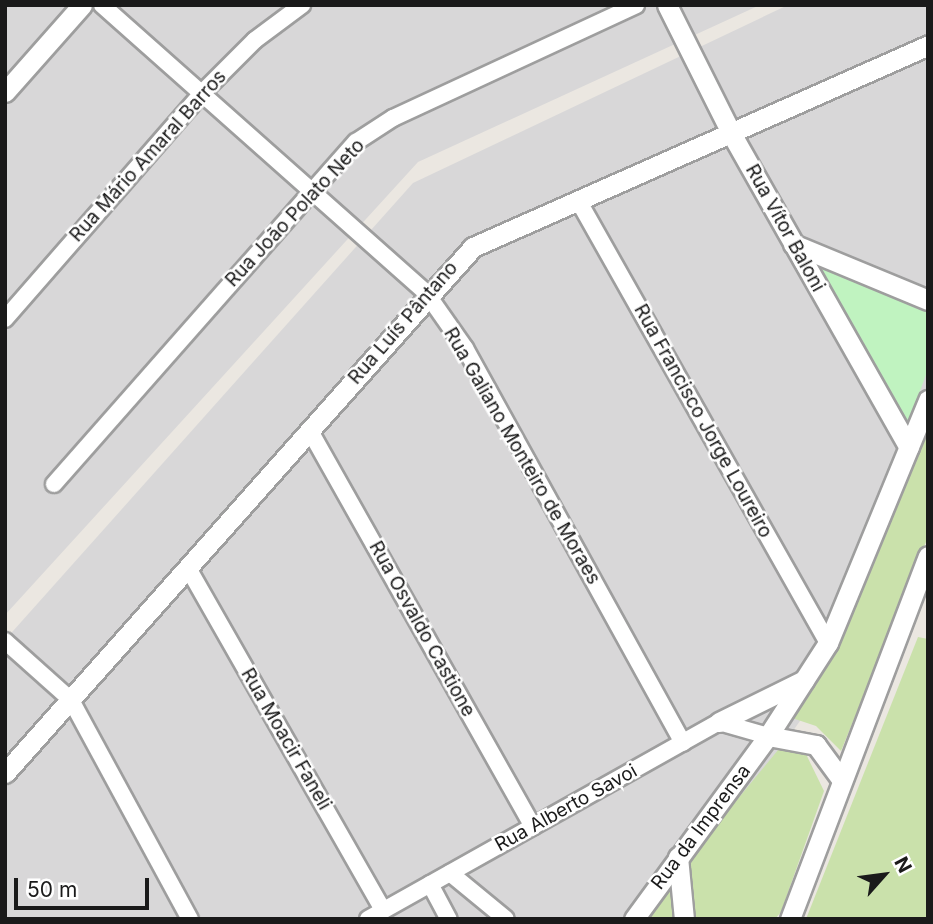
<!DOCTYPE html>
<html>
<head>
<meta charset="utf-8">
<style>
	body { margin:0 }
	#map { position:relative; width:933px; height:924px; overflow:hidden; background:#ebe7e1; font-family:Inter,sans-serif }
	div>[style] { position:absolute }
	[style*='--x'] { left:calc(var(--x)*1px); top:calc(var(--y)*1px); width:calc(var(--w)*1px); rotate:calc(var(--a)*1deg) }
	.residential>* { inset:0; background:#d8d7d8 }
	.grass>* { inset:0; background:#cae1ab }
	.park>* { inset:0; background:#c0f3c0 }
	.roads { filter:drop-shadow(2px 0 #9e9e9e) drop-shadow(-2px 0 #9e9e9e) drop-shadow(0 2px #9e9e9e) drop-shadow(0 -2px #9e9e9e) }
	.minor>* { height:16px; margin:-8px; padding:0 8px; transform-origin:8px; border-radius:8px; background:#fff }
	.tertiary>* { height:19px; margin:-9.5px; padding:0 9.5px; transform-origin:9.5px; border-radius:9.5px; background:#fff }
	span { translate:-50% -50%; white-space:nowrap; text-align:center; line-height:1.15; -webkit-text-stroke:5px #fff; paint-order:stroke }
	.street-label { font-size:19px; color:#1a1a1a }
	.frame { position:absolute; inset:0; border:7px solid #1a1a1a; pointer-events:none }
	.north { position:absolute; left:849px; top:840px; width:70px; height:70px; -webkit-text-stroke:5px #fff; paint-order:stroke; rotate:62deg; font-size:19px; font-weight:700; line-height:28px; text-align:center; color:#1a1a1a }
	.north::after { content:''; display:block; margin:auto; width:24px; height:32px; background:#1a1a1a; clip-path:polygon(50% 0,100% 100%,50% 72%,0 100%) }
	.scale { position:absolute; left:14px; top:878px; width:135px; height:32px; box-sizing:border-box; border:4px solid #1a1a1a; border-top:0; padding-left:9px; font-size:21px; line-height:24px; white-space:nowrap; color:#1a1a1a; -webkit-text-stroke:5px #fff; paint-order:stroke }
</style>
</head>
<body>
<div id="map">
	<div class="residential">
		<i style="clip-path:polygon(5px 5px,760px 5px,418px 162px,5px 615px)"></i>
		<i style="clip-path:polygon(788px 5px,928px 5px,928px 435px,821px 691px,661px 919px,5px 919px,5px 640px,413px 183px)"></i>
	</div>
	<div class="grass">
		<i style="clip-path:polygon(928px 416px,928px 537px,841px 751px,816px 726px,789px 717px)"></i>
		<i style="clip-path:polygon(918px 637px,928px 639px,928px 919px,806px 919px)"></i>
		<i style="clip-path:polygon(783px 744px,804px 750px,824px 791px,781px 912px,775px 919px,693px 919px,685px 863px)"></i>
		<i style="clip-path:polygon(665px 887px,671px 890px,673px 919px,638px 919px)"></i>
	</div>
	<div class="park">
		<i style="clip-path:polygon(815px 264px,928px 312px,928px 369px,907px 427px)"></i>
	</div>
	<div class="roads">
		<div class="minor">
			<i style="--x:102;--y:5;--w:435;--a:41.6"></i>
			<i style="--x:427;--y:294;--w:66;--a:54.9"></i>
			<i style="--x:465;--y:348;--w:451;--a:61.1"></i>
			<i style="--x:578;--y:200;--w:509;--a:60.56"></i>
			<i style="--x:5;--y:319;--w:298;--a:-48.9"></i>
			<i style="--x:201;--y:94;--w:76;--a:-45"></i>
			<i style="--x:255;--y:40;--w:59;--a:-36.7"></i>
			<i style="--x:310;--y:431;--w:454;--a:60.6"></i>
			<i style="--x:54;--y:484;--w:456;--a:-48.6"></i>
			<i style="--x:356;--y:142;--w:44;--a:-33"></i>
			<i style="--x:393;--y:118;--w:268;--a:-24.9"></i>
			<i style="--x:188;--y:568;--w:394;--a:60.3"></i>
			<i style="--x:5;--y:641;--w:89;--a:41.8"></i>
			<i style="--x:71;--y:700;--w:249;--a:61.5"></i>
			<i style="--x:450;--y:873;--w:72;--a:39.4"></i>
			<i style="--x:430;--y:884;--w:40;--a:62"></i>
			<i style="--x:368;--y:919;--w:403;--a:-29.3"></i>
			<i style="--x:719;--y:722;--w:51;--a:15.9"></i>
		</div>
		<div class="tertiary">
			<i style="--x:667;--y:5;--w:143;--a:63.4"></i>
			<i style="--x:731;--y:133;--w:361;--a:60.5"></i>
			<i style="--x:5;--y:92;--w:116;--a:-48.5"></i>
			<i style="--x:793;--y:244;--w:146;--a:22.5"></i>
			<i style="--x:719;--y:722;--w:95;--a:-26.3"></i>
			<i style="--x:768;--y:736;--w:49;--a:10.6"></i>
			<i style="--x:816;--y:745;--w:42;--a:53.7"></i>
			<i style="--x:5;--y:773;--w:704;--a:-48.34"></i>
			<i style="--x:473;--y:247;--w:498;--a:-23.9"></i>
			<i style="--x:678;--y:857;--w:62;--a:84.5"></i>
			<i style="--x:634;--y:919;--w:227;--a:-53.8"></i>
			<i style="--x:768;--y:736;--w:111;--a:-57.2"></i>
			<i style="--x:828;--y:643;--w:263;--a:-67.6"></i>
			<i style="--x:790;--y:919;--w:388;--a:-69.2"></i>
		</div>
	</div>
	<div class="street-label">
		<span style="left:148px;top:156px;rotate:-48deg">Rua Mário Amaral Barros</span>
		<span style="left:295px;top:213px;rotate:-47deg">Rua João Polato Neto</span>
		<span style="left:785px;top:228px;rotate:61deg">Rua Vítor Baloni</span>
		<span style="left:403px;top:323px;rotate:-49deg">Rua Luís Pântano</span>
		<span style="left:703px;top:421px;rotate:61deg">Rua Francisco Jorge Loureiro</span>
		<span style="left:522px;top:456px;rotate:60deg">Rua Galiano Monteiro de Moraes</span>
		<span style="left:422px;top:629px;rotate:61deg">Rua Osvaldo Castione</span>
		<span style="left:286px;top:739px;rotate:60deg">Rua Moacir Faneli</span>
		<span style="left:566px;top:808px;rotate:-29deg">Rua Alberto Savoi</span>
		<span style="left:701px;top:827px;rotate:-53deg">Rua da Imprensa</span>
	</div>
	<div class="frame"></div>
	<div class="north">N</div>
	<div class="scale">50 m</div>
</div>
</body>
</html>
